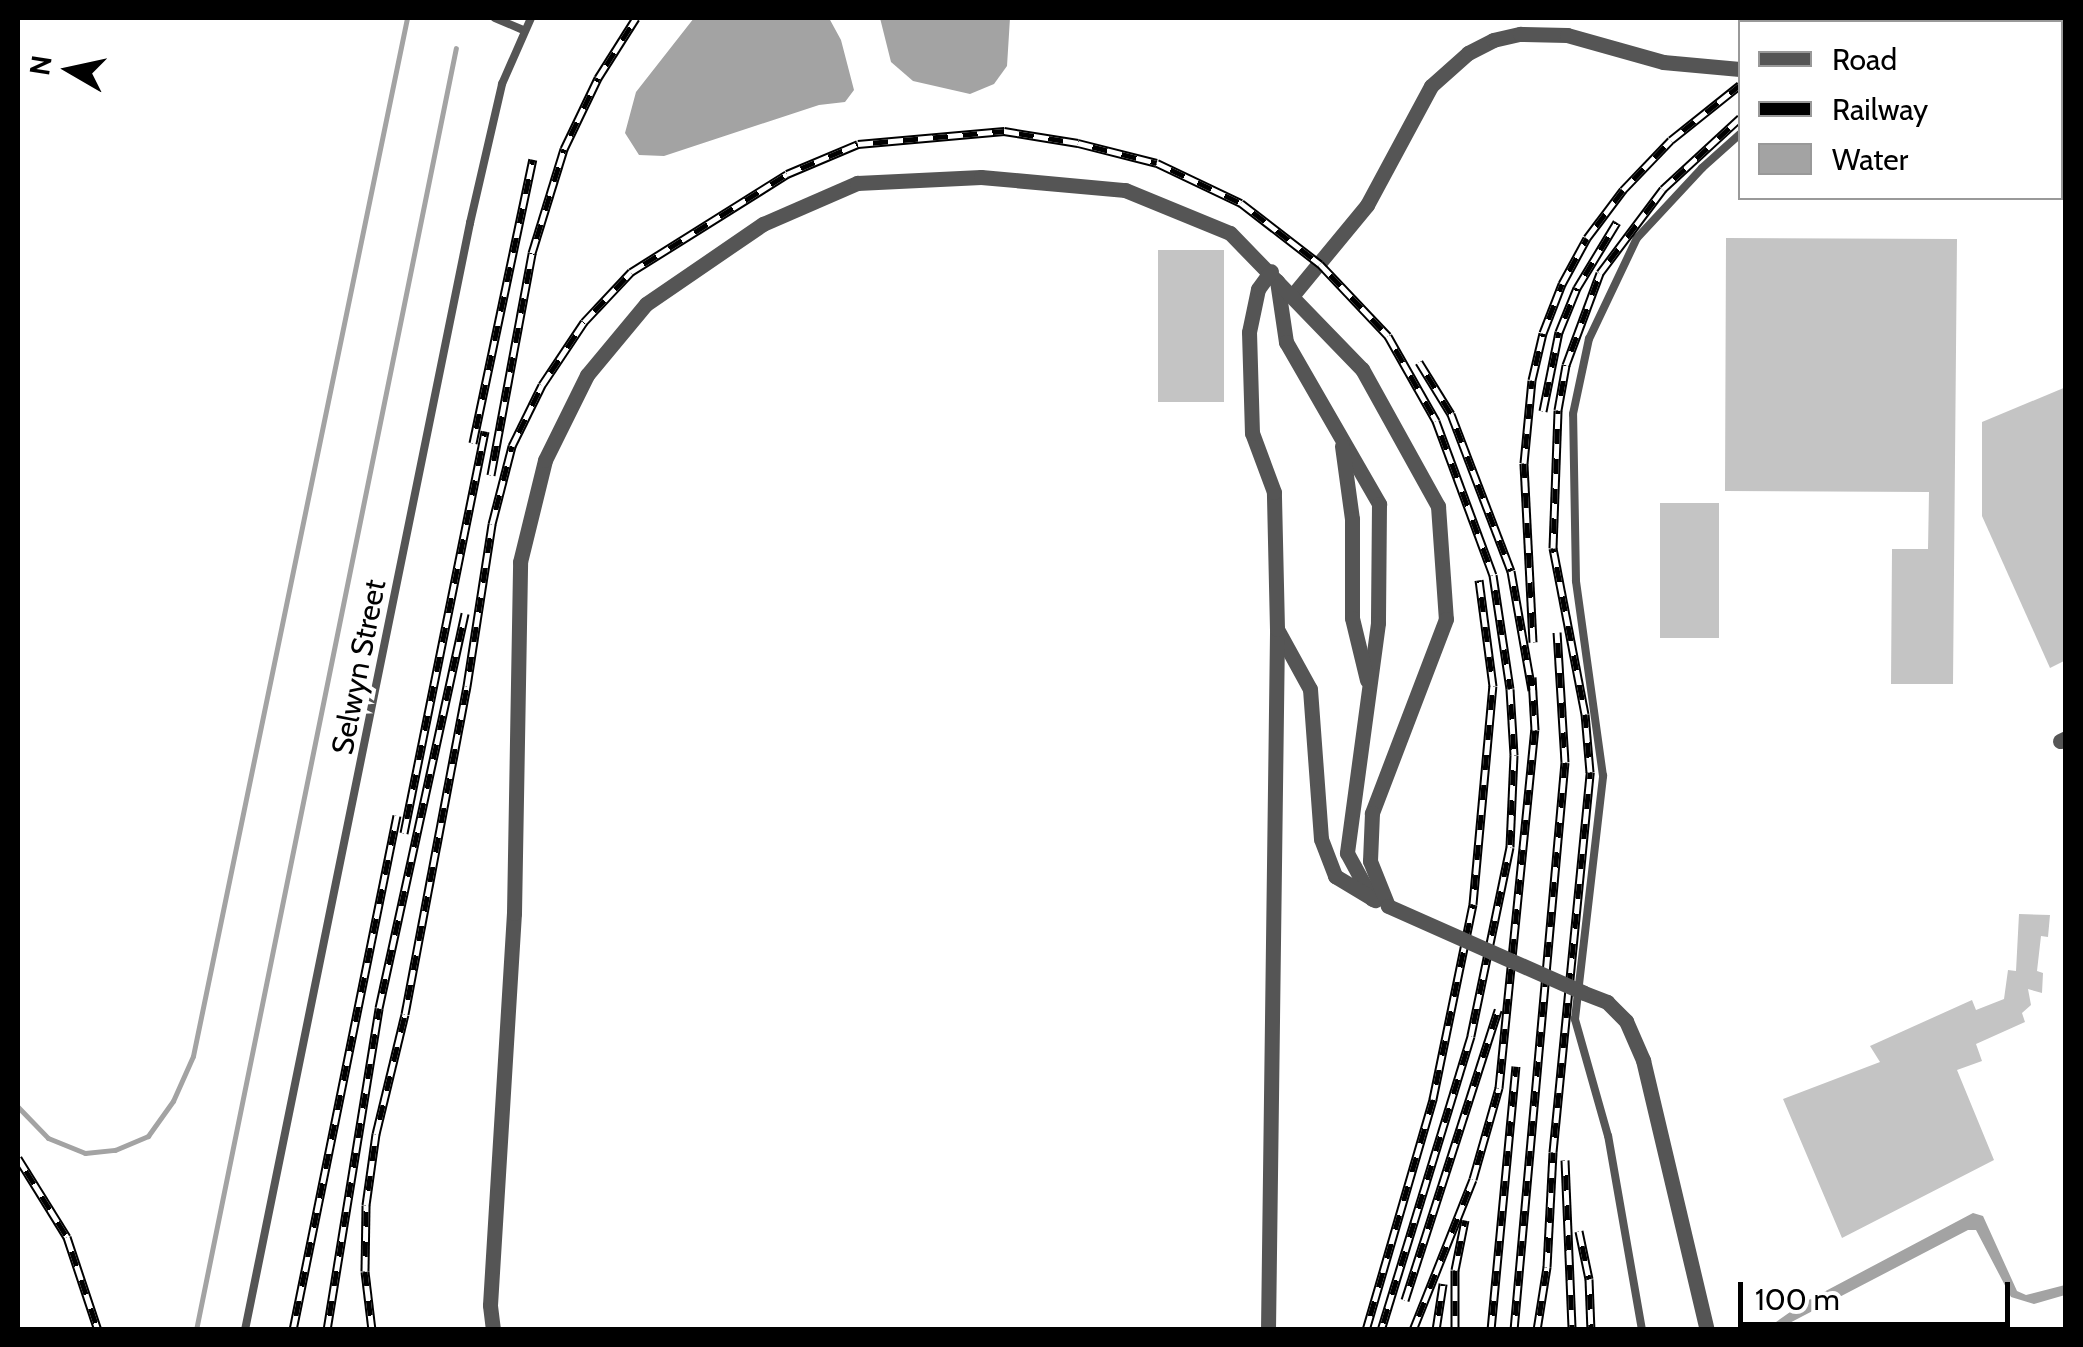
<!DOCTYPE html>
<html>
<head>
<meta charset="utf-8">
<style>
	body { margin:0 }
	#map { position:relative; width:2083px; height:1347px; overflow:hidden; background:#fff; font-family:Cabin,sans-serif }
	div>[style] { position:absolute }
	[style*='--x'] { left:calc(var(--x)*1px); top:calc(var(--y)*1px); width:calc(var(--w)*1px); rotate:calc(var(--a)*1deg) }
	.water>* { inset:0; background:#a3a3a3 }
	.stream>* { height:5px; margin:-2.5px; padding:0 2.5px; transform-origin:2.5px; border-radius:2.5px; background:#a3a3a3 }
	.building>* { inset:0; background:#c4c4c4; transform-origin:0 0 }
	.service>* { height:8px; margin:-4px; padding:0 4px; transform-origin:4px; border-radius:4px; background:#555 }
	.minor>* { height:15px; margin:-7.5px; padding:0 7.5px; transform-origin:7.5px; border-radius:7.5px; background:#555 }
	.rail>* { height:9px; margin-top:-4.5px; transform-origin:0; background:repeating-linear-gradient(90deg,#fff 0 15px,#000 0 30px); box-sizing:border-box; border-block:2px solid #000 }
	.minor-bridge>* { height:15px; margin:-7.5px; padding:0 7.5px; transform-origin:7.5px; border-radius:7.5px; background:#555 }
	span { translate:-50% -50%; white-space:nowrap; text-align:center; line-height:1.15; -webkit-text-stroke:8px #fff; paint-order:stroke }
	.street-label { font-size:30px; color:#000 }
	.frame { position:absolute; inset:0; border:20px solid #000; pointer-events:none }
	.legend { position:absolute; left:1738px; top:20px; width:325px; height:180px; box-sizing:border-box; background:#fff; border:2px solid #999; margin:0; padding:12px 18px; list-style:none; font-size:30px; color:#000 }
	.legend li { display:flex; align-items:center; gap:20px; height:50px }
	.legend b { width:50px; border:2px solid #999 }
	.north { position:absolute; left:20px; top:20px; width:100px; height:100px; -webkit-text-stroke:8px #fff; paint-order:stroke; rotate:279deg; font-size:28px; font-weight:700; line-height:40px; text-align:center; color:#000 }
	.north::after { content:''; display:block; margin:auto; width:35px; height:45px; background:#000; clip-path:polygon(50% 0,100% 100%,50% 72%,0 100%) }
	.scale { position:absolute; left:1738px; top:1282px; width:272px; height:45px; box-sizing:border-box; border:5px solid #000; border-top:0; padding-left:12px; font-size:30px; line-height:35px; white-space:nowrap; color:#000; -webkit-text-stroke:8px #fff; paint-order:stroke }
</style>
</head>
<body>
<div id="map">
	<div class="water">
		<i style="clip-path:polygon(694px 18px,829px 18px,841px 40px,854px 90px,845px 102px,819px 105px,664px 156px,639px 155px,625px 133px,636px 92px)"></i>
		<i style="clip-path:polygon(880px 18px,1010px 18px,1007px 66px,994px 84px,970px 94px,913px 81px,891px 62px)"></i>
		<i style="clip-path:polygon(1973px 1213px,1983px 1216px,2017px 1291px,2026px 1295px,2065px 1285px,2065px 1295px,2034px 1304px,2011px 1297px,1976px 1230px,1968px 1230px,1778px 1329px,1766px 1329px,1803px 1303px)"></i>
	</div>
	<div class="stream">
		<i style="--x:18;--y:1107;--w:43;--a:45.9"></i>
		<i style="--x:48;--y:1138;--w:40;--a:22"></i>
		<i style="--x:85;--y:1153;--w:30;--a:-6"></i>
		<i style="--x:115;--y:1150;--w:36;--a:-23"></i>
		<i style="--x:148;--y:1136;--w:43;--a:-54.5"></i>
		<i style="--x:173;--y:1101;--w:49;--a:-66"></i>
		<i style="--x:193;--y:1056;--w:1060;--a:-78.35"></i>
		<i style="--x:196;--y:1330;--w:1308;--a:-78.54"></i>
	</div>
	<div class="building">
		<i style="clip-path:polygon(1726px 238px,1957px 239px,1953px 684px,1891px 684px,1892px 549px,1928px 549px,1929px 492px,1725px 491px)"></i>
		<i style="left:1158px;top:250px;width:66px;height:152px"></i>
		<i style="clip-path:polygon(2066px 387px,2066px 660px,2050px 668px,1982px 516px,1982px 422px)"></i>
		<i style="left:1660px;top:503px;width:59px;height:135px"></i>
		<i style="clip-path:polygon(2019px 914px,2050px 915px,2048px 937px,2041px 936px,2037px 971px,2043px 973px,2042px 993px,2028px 989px,2031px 1005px,2022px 1013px,2025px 1022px,1976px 1044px,1982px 1061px,1957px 1070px,1994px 1160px,1842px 1238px,1783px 1099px,1880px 1062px,1870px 1046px,1972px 1000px,1976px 1010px,2004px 999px,2008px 970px,2016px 971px)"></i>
	</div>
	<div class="service">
		<i style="--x:495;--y:18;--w:30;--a:23"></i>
		<i style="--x:245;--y:1330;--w:1130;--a:-78.51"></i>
		<i style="--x:470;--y:223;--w:143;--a:-77"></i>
		<i style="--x:502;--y:84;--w:72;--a:-66.3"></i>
		<i style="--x:1642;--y:1330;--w:197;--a:-99.9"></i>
		<i style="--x:1608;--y:1136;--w:122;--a:-105.8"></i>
		<i style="--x:1575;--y:1019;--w:245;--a:-83.4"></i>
		<i style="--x:1603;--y:776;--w:197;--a:-97.9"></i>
		<i style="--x:1576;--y:581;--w:167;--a:-91"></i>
		<i style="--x:1573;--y:414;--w:77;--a:-78"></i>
		<i style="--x:1589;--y:339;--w:112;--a:-64.6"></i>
		<i style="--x:1637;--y:238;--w:96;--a:-47.1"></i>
		<i style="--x:1702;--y:168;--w:51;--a:-41.8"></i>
	</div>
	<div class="minor">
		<i style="--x:2060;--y:60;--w:6;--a:0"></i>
		<i style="--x:2060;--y:146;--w:6;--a:0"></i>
		<i style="--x:1277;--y:281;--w:62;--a:81.6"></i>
		<i style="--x:1286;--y:342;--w:187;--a:60.1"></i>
		<i style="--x:1379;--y:504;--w:119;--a:90.5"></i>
		<i style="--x:1378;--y:623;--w:232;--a:97.7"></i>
		<i style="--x:1347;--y:853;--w:52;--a:61.5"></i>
		<i style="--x:1292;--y:296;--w:118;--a:-50.5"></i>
		<i style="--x:1367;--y:205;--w:135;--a:-61.7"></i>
		<i style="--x:1431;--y:86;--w:50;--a:-41.7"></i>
		<i style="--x:1468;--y:53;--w:28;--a:-27"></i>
		<i style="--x:1493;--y:40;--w:28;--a:-13"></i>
		<i style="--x:1520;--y:34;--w:47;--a:1.2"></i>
		<i style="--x:1567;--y:35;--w:100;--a:15.7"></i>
		<i style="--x:1663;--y:62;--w:77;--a:5.2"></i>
		<i style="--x:1342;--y:446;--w:74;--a:82.2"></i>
		<i style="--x:1352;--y:519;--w:99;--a:90"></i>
		<i style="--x:1352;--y:618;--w:64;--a:76.4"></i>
		<i style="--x:1277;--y:629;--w:68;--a:61.2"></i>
		<i style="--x:1310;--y:689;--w:150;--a:85.8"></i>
		<i style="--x:1321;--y:839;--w:40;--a:69"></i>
		<i style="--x:1335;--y:876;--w:47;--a:31"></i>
		<i style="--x:2060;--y:741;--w:7;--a:-27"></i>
		<i style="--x:1584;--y:993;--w:25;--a:21"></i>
		<i style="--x:1607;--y:1002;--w:27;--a:45"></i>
		<i style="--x:1626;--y:1021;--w:43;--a:66.4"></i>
		<i style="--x:1643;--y:1060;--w:277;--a:76.7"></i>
		<i style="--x:493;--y:1330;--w:25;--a:-97"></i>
		<i style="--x:490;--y:1305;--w:393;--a:-86.5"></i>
		<i style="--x:514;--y:913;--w:351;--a:-89"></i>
		<i style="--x:520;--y:562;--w:105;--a:-76.2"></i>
		<i style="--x:545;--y:460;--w:95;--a:-63.7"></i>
		<i style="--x:587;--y:375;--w:92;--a:-50.3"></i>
		<i style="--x:646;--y:304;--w:142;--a:-34.4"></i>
		<i style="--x:763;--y:224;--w:103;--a:-23.6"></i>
		<i style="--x:857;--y:183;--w:124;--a:-2.8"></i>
		<i style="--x:981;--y:177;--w:145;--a:5.2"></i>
		<i style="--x:1125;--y:190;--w:113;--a:22.3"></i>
		<i style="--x:1230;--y:233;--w:190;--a:45.9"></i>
		<i style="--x:1362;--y:369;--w:157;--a:61"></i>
		<i style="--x:1438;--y:506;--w:113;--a:86"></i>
		<i style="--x:1446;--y:619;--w:208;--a:110.9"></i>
		<i style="--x:1372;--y:813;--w:48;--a:92.4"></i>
		<i style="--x:1370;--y:861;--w:48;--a:68.2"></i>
		<i style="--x:1268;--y:1330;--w:701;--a:-89.26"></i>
		<i style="--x:1277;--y:629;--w:137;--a:-91.3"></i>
		<i style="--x:1274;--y:492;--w:63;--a:-110.4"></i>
		<i style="--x:1252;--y:433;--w:101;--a:-91.7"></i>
		<i style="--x:1249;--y:332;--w:44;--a:-78.2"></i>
		<i style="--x:1258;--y:289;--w:22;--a:-54"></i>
	</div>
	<div class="rail">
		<i style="--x:1879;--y:22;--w:20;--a:-11"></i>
		<i style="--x:1951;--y:22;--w:35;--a:-7"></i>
		<i style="--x:2060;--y:27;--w:6;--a:0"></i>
		<i style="--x:1419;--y:362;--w:61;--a:58.4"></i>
		<i style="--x:1451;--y:414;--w:168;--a:69.1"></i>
		<i style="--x:1511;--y:571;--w:121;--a:80"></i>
		<i style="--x:1543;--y:411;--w:81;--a:-78.6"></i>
		<i style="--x:1559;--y:332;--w:48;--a:-67.8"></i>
		<i style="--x:1577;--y:288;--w:77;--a:-58.8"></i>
		<i style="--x:473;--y:443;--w:290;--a:-78.1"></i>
		<i style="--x:491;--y:475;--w:226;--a:-79.5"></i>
		<i style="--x:532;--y:253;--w:109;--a:-72.9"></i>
		<i style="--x:564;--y:149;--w:79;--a:-64.4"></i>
		<i style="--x:598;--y:78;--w:71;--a:-57.7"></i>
		<i style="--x:1533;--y:642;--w:179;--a:-92.9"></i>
		<i style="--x:1524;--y:463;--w:83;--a:-84.5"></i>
		<i style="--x:1532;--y:380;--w:48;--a:-76.8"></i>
		<i style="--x:1543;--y:333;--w:53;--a:-68.8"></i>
		<i style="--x:1562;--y:284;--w:52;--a:-61.5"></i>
		<i style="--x:1587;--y:238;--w:60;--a:-53.1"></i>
		<i style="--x:1623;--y:190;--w:69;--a:-46.2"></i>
		<i style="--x:1671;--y:140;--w:88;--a:-38.6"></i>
		<i style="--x:404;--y:833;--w:410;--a:-78.6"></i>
		<i style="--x:18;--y:1158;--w:93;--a:58.2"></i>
		<i style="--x:67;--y:1237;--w:98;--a:71.6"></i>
		<i style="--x:1565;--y:1160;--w:170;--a:87.6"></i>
		<i style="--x:1579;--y:1231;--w:49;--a:78.2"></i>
		<i style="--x:1589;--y:1279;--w:51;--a:87.8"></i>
		<i style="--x:1405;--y:1300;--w:305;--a:-72.2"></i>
		<i style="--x:293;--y:1330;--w:525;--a:-78.58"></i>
		<i style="--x:327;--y:1330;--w:326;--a:-80.8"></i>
		<i style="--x:379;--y:1008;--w:404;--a:-77.7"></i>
		<i style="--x:372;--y:1330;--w:59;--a:-96.8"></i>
		<i style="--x:365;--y:1271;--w:66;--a:-89.1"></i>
		<i style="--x:366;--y:1205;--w:72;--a:-82"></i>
		<i style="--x:376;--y:1134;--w:123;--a:-76.4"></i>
		<i style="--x:405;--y:1014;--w:334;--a:-79.3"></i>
		<i style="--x:467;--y:686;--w:164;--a:-81.2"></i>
		<i style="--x:492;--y:524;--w:81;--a:-75.6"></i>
		<i style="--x:512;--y:446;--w:68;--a:-63.8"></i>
		<i style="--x:542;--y:385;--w:76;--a:-56.3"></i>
		<i style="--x:584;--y:322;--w:69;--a:-46.8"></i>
		<i style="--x:631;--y:272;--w:184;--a:-32.1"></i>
		<i style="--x:787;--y:174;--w:77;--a:-22.9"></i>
		<i style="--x:858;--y:144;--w:147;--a:-5.1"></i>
		<i style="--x:1004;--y:131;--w:75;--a:9.2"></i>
		<i style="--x:1078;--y:143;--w:81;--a:14.2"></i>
		<i style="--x:1157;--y:163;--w:93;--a:25.5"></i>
		<i style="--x:1241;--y:203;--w:100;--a:37.7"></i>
		<i style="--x:1320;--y:264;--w:99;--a:46.6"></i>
		<i style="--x:1388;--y:336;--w:98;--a:60.5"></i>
		<i style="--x:1436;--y:421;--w:164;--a:69.7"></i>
		<i style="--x:1493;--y:575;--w:115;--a:81.5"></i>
		<i style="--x:1510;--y:689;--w:66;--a:86.5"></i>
		<i style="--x:1514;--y:755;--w:92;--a:92.5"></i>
		<i style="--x:1510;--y:847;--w:193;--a:101.7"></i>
		<i style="--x:1471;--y:1036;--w:307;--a:107"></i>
		<i style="--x:1366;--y:1330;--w:241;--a:-73.8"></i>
		<i style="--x:1433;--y:1099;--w:199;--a:-78.4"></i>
		<i style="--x:1473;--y:904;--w:219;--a:-84.8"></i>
		<i style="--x:1493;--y:686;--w:107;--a:-97.5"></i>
		<i style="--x:1413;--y:1330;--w:162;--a:-68.3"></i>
		<i style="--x:1473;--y:1179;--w:95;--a:-74.1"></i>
		<i style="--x:1499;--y:1088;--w:360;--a:-84.3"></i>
		<i style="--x:1535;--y:730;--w:53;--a:-93.2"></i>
		<i style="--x:1436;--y:1330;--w:47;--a:-81.3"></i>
		<i style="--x:1455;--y:1330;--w:60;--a:-90"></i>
		<i style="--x:1455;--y:1270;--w:51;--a:-78.7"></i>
		<i style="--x:1491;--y:1330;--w:265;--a:-84.6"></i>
		<i style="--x:1514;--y:1330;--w:570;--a:-84.87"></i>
		<i style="--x:1565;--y:762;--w:130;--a:-93.5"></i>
		<i style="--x:1537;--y:1330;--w:64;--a:-81"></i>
		<i style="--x:1547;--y:1267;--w:115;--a:-87"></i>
		<i style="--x:1553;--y:1152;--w:382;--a:-84.4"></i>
		<i style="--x:1590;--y:772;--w:58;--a:-94.9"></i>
		<i style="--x:1585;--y:714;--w:169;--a:-100.9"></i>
		<i style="--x:1553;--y:548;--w:138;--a:-87.9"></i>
		<i style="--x:1558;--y:410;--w:46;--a:-79.9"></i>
		<i style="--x:1566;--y:365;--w:98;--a:-69.7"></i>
		<i style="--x:1600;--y:273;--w:105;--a:-53.1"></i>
		<i style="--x:1663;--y:189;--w:105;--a:-42.7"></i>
	</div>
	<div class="minor-bridge">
		<i style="--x:1388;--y:906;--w:214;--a:23.9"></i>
	</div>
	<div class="street-label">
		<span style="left:359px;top:667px;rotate:-79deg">Selwyn Street</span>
	</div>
	<div class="frame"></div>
	<ul class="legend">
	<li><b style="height:12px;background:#555"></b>Road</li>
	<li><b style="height:12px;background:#000"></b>Railway</li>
	<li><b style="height:28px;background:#a3a3a3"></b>Water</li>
	</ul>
	<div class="north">N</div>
	<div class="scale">100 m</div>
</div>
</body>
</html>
